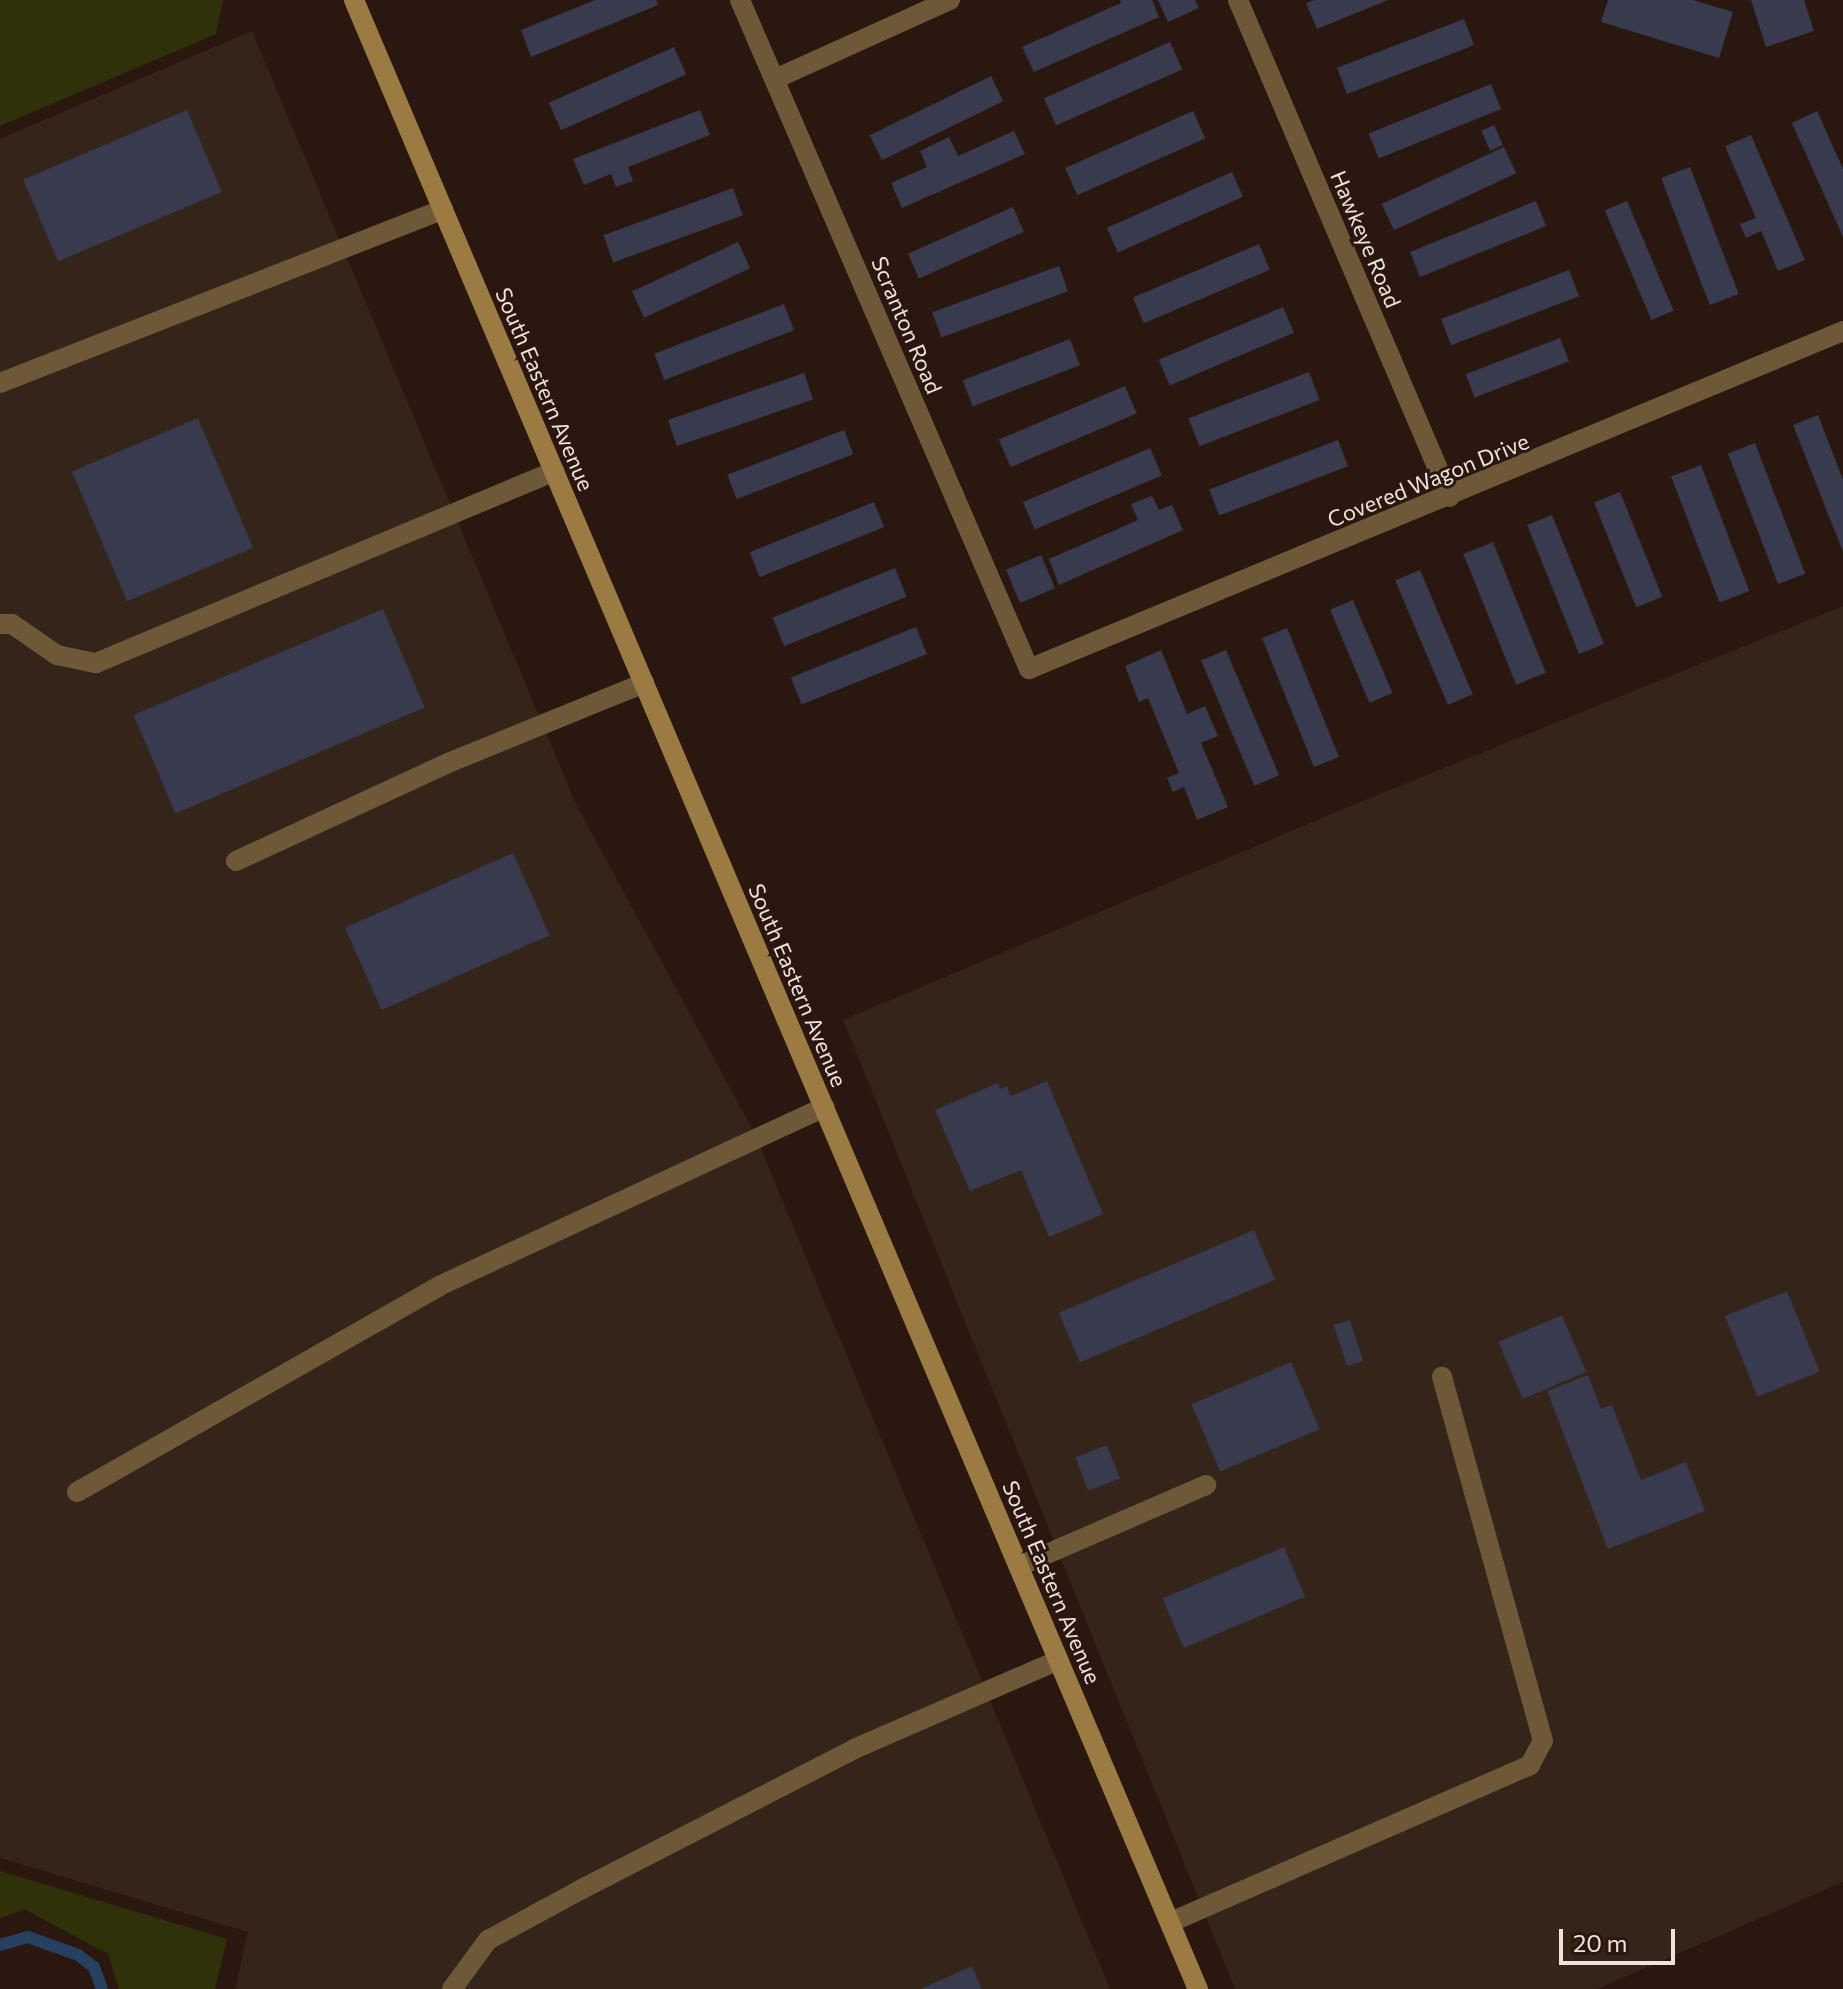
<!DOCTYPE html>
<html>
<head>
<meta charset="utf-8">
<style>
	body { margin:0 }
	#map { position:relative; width:1843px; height:1989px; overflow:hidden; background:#2a170f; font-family:Commissioner,sans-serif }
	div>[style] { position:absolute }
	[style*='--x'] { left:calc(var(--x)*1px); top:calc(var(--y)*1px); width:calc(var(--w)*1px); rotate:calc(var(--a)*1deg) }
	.industrial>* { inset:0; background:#34241a }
	.green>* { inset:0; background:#2f3209 }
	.stream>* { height:12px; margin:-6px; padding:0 6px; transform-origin:6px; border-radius:6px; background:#264160 }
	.building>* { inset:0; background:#383a4e; transform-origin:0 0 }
	.service>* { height:20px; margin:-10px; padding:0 10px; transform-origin:10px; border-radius:10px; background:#6d5937 }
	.minor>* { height:20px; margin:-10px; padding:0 10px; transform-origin:10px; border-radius:10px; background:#6d5937 }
	.secondary>* { height:20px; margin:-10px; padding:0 10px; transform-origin:10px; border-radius:10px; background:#9c7b43 }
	span { translate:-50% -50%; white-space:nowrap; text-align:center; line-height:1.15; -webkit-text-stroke:6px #2a170f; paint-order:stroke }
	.street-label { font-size:22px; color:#efe1db }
	.scale { position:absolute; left:1559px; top:1929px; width:116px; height:36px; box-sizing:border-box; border:4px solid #efe1db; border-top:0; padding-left:10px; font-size:24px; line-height:28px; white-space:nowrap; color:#efe1db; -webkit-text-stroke:6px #2a170f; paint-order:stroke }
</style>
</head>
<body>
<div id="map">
	<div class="industrial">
		<i style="clip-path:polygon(252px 31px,576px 804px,754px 1132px,1110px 1989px,235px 1989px,248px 1932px,0 1858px,0 139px)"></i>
		<i style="clip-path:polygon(1843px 606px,1843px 1882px,1597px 1989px,1235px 1989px,843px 1020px,1365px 800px)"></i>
	</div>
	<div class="green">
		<i style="clip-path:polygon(0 0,223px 0,216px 34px,0 126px)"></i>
		<i style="clip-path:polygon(0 1871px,227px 1939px,215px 1989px,119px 1989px,108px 1954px,24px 1909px,0 1918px)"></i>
	</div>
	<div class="stream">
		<i style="--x:0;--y:1945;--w:29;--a:-16"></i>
		<i style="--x:28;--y:1937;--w:53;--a:19.8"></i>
		<i style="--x:78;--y:1955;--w:20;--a:37"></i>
		<i style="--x:94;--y:1967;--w:23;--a:70"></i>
	</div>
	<div class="building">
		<i style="clip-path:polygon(595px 0,656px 0,658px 5px,531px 57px,521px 30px)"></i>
		<i style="clip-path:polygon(1120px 0,1152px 0,1159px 17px,1034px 72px,1022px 47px,1121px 3px)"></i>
		<i style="clip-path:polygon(1158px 0,1195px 0,1199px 8px,1168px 22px)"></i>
		<i style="clip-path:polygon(1315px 0,1388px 0,1317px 29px,1306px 3px)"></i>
		<i style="clip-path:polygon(1608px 0,1693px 0,1733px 12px,1719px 58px,1601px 22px)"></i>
		<i style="clip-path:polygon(1751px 0,1804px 0,1814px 31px,1766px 47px)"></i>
		<i style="left:1464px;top:19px;width:28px;height:136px;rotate:69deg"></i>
		<i style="left:1170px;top:42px;width:30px;height:138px;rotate:66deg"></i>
		<i style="left:674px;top:47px;width:30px;height:137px;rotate:66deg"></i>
		<i style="left:991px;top:76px;width:28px;height:135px;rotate:64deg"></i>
		<i style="left:1491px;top:84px;width:27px;height:132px;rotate:68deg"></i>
		<i style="left:187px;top:110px;width:89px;height:178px;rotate:67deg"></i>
		<i style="clip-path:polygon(700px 110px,710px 135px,628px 167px,633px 181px,616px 187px,611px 174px,584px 185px,573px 159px)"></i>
		<i style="left:1193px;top:111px;width:30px;height:140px;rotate:66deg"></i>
		<i style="clip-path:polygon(1817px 111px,1843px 169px,1843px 237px,1792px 123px)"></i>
		<i style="left:1494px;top:125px;width:22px;height:14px;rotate:66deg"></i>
		<i style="clip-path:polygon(1014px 131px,1025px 154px,902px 208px,891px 183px,927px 167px,920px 151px,949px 137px,958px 156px)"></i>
		<i style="clip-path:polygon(1751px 135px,1805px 260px,1778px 271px,1761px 231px,1746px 238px,1740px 224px,1756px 218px,1725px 146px)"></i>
		<i style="left:1504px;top:147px;width:29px;height:135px;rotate:65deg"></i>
		<i style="left:1690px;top:167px;width:136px;height:31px;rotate:69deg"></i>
		<i style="left:1232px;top:172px;width:27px;height:137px;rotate:66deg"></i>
		<i style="left:733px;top:188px;width:29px;height:138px;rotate:70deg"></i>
		<i style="left:1536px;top:201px;width:27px;height:136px;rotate:68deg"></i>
		<i style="left:1627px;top:201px;width:119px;height:24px;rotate:67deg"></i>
		<i style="left:1013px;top:207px;width:27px;height:115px;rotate:66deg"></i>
		<i style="left:738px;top:242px;width:29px;height:117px;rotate:65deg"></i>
		<i style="left:1259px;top:244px;width:28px;height:137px;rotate:67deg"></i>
		<i style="left:1059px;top:266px;width:27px;height:135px;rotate:70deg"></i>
		<i style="left:1569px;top:270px;width:28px;height:137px;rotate:69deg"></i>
		<i style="left:784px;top:304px;width:28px;height:139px;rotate:69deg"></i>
		<i style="left:1283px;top:307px;width:28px;height:135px;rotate:67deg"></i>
		<i style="left:1560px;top:338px;width:25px;height:101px;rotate:69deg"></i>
		<i style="left:1070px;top:339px;width:28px;height:115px;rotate:69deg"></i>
		<i style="left:1309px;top:372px;width:30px;height:129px;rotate:69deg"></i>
		<i style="left:804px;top:373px;width:28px;height:144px;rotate:71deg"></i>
		<i style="left:1125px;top:386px;width:30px;height:137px;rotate:67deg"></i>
		<i style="clip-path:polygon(1818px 415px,1843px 480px,1843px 552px,1793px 425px)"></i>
		<i style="left:198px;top:418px;width:141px;height:137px;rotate:67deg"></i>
		<i style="left:844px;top:430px;width:26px;height:125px;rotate:69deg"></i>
		<i style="left:1338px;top:440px;width:28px;height:138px;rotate:69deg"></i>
		<i style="left:1755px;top:443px;width:140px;height:29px;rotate:69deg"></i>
		<i style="left:1150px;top:448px;width:30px;height:138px;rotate:67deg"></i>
		<i style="left:1701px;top:465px;width:135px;height:32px;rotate:69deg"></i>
		<i style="left:1620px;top:492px;width:113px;height:28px;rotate:68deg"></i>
		<i style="clip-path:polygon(1152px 496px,1159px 510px,1172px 505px,1183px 530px,1059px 585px,1049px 559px,1138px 520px,1131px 504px)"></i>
		<i style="left:874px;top:502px;width:27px;height:134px;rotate:68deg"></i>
		<i style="left:1552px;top:515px;width:139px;height:27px;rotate:68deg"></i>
		<i style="left:1493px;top:542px;width:141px;height:32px;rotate:68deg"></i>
		<i style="left:1041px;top:555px;width:36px;height:38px;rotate:67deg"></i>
		<i style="left:895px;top:568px;width:31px;height:132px;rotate:68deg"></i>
		<i style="left:1420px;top:570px;width:135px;height:27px;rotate:67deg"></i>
		<i style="left:1353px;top:600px;width:101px;height:25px;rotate:67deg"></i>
		<i style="left:383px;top:609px;width:107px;height:271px;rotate:67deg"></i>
		<i style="left:916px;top:627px;width:29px;height:135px;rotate:68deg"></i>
		<i style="left:1287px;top:628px;width:139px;height:27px;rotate:68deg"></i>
		<i style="clip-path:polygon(1161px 650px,1187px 714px,1205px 706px,1218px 736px,1201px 743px,1228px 807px,1197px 820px,1184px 787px,1173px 792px,1167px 778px,1179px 773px,1148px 698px,1139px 702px,1125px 666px)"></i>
		<i style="left:1226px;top:650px;width:136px;height:27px;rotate:67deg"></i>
		<i style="left:513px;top:853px;width:90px;height:184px;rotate:66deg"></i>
		<i style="clip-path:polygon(1047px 1081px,1103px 1214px,1049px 1237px,1021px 1170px,970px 1191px,935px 1110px,998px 1083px,1000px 1089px,1007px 1086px,1011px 1096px)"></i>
		<i style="left:1254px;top:1230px;width:54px;height:212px;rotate:67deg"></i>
		<i style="left:1787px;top:1291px;width:87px;height:67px;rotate:68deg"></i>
		<i style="left:1562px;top:1315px;width:62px;height:69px;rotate:67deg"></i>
		<i style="left:1350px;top:1320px;width:43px;height:17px;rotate:72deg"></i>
		<i style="left:1291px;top:1362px;width:73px;height:108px;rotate:67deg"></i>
		<i style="clip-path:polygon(1588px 1375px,1601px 1409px,1612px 1405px,1641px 1480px,1686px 1462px,1705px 1511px,1608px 1549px,1547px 1391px)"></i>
		<i style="left:1107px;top:1445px;width:36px;height:34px;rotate:69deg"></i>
		<i style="left:1284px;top:1547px;width:54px;height:132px;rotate:67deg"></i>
		<i style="clip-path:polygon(972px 1966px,982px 1989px,921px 1989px)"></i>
	</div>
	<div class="service">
		<i style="--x:0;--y:383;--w:476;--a:-21.4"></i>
		<i style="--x:0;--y:624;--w:12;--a:0"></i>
		<i style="--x:12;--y:624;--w:55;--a:34.6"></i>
		<i style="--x:57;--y:655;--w:40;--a:12"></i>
		<i style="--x:96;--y:663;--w:497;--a:-22.7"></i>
		<i style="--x:236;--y:861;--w:234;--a:-24.8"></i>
		<i style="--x:448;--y:763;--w:212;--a:-22.2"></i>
		<i style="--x:77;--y:1492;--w:417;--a:-29.6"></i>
		<i style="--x:439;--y:1286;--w:425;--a:-24.9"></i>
		<i style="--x:1019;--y:1566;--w:204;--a:-23.4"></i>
		<i style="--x:1171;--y:1922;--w:392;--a:-23.6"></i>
		<i style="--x:1530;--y:1765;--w:27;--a:-62"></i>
		<i style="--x:1543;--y:1741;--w:378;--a:-105.5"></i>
		<i style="--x:452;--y:1989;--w:61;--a:-53.7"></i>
		<i style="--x:488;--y:1940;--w:107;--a:-28.5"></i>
		<i style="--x:582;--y:1889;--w:306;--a:-27.2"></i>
		<i style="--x:854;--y:1749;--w:223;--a:-23.5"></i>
	</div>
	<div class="minor">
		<i style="--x:740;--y:0;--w:729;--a:66.64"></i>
		<i style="--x:1029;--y:669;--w:881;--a:-22.55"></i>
		<i style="--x:1238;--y:0;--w:540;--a:66.9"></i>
		<i style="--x:775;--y:79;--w:192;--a:-24.3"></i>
	</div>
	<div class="secondary">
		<i style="--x:354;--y:0;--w:2161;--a:67.01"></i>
	</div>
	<div class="street-label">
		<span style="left:1366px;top:239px;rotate:67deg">Hawkeye Road</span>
		<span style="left:907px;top:325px;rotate:67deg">Scranton Road</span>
		<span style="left:545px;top:389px;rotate:67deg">South Eastern Avenue</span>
		<span style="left:1428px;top:480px;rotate:-22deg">Covered Wagon Drive</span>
		<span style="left:798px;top:985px;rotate:67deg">South Eastern Avenue</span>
		<span style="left:1052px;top:1582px;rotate:67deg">South Eastern Avenue</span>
	</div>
	<div class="scale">20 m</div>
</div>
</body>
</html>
